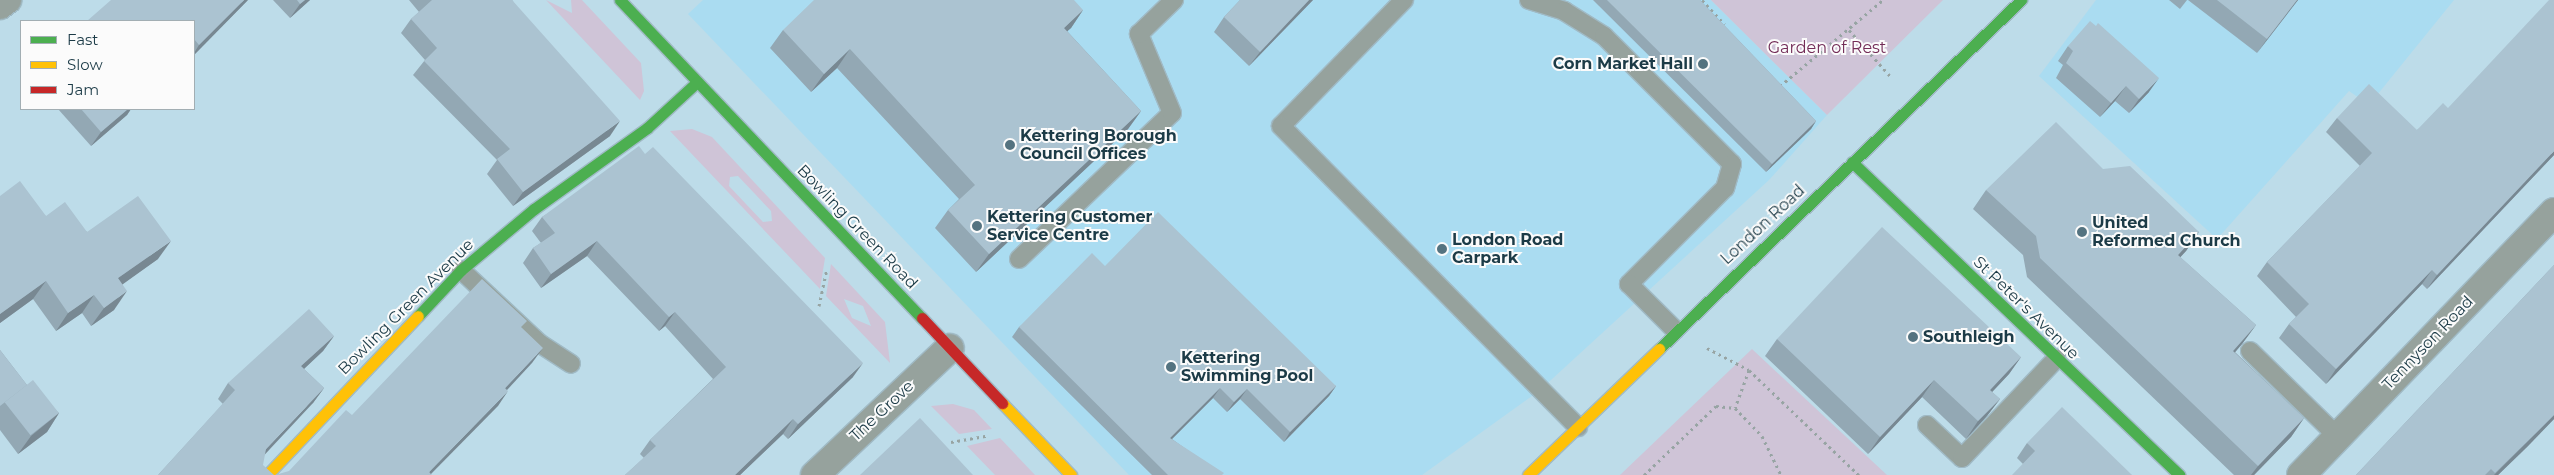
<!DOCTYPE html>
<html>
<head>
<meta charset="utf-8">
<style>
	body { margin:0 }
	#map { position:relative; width:2554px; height:475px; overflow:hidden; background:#bddce9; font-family:Montserrat,sans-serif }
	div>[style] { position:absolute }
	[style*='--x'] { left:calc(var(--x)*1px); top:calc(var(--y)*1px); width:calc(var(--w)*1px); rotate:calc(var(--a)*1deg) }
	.built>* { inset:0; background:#aadcf1 }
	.green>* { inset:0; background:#cfc4d7 }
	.path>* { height:3px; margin-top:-1.5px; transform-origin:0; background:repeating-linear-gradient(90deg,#97a4a3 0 2.5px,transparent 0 6.5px) }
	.roads { filter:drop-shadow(1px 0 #a0bac5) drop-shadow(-1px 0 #a0bac5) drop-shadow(0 1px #a0bac5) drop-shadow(0 -1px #a0bac5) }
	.lane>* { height:18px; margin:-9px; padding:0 9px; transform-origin:9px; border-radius:9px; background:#96a29d }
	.street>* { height:28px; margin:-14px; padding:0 14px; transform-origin:14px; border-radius:14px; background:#96a29d }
	.fast>* { height:11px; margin:-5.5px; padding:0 5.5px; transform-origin:5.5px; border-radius:5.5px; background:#4caf50 }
	.slow>* { height:11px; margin:-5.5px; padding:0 5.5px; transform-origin:5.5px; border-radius:5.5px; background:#ffc107 }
	.jam>* { height:11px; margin:-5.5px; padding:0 5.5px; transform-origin:5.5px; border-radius:5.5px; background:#c62828 }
	.wall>* { inset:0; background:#93a8b4 }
	.shaded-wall>* { inset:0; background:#788892 }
	.building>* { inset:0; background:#abc3d1; transform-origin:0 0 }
	.dots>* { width:14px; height:14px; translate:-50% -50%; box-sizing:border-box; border:2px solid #fbfbfb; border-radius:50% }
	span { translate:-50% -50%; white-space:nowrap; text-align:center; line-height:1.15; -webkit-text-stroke:4px #fbfbfb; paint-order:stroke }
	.park-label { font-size:16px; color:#732c57 }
	.poi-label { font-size:16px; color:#1c3b47; font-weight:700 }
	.right { translate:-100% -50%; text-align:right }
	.left { translate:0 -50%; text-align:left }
	.street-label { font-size:16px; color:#1c3b47 }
	.legend { position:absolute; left:20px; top:20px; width:175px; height:90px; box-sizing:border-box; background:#fbfbfb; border:1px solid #a2aeb3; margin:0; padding:6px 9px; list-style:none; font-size:15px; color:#1c3b47 }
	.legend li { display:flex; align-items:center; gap:10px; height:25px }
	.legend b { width:25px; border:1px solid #a2aeb3 }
</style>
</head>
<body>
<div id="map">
	<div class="built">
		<i style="clip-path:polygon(703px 0,1711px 0,1827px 115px,1769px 180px,1539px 391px,1422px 475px,1129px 475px,688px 14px)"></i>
		<i style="clip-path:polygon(2096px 0,2454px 0,2369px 105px,2349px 91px,2217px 239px,2039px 76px)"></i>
	</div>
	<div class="green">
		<i style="clip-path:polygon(546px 0,572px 13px,571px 0,582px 0,641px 63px,644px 91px,640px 100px)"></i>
		<i style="clip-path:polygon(1711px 0,1943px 0,1827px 115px)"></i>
		<i style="clip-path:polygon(evenodd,692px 129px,712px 137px,825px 258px,820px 289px,670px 131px,692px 129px,738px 176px,771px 211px,772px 221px,763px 222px,729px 186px,730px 177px,738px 176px)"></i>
		<i style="clip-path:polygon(evenodd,831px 264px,885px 322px,890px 363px,826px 296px,831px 264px,844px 299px,863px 306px,871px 326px,852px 318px,844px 299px)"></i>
		<i style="clip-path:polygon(1752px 349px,1887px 475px,1620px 475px)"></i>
		<i style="clip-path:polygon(953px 404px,974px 410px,992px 429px,959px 434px,931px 406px)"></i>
		<i style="clip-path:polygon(1000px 438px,1035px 475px,995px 475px,967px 446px)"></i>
	</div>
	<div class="path">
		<i style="--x:1702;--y:0;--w:33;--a:47"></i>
		<i style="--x:1849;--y:30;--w:64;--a:48.1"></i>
		<i style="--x:1780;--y:86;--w:134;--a:-39.9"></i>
		<i style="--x:819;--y:306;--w:38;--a:-78"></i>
		<i style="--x:1707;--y:348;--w:47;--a:27.6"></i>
		<i style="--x:1749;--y:370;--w:152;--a:43.7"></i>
		<i style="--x:1749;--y:370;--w:40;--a:110.2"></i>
		<i style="--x:1735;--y:408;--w:39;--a:46"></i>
		<i style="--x:1762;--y:436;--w:43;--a:64"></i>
		<i style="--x:951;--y:442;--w:36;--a:-10"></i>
		<i style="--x:1644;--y:475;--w:100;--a:-43.8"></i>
		<i style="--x:1716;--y:406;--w:19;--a:6"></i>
	</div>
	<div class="roads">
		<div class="lane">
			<i style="--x:1404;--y:0;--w:176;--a:134.3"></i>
			<i style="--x:1281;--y:126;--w:423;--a:45.4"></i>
			<i style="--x:1529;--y:0;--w:37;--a:17"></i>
			<i style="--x:1564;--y:11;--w:47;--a:32"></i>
			<i style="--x:1604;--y:36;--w:181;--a:45"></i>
			<i style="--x:1732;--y:164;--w:25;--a:106"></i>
			<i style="--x:1725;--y:188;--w:136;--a:135"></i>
			<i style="--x:1629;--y:284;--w:65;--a:45"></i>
			<i style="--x:1019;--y:259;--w:211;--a:-43.7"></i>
			<i style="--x:1172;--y:113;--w:86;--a:-112.7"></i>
			<i style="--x:1139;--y:34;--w:49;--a:-44.2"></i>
			<i style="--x:461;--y:270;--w:107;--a:43.1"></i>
			<i style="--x:539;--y:343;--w:38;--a:33"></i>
			<i style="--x:2250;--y:351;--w:123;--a:44.3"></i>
			<i style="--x:1927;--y:425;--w:48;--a:43.3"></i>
			<i style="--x:1962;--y:458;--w:137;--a:-46.5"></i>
		</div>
		<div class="street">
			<i style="--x:0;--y:5;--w:9;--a:-36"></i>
			<i style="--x:815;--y:475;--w:185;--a:-43.3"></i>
			<i style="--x:2301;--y:475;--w:365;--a:-46.1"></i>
		</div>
		<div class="fast">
			<i style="--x:620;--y:0;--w:439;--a:46.5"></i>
			<i style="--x:1852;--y:162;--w:453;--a:43.7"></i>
			<i style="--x:418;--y:316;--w:63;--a:-46.9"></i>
			<i style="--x:461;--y:270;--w:95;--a:-39.9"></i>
			<i style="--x:534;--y:209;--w:139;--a:-35.6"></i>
			<i style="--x:647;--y:128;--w:68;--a:-42.6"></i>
			<i style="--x:1659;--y:349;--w:503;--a:-43.95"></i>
		</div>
		<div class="slow">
			<i style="--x:1002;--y:403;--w:100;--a:46.2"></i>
			<i style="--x:267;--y:475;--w:219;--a:-46.5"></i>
			<i style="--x:1528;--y:475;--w:182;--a:-43.9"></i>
		</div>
		<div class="jam">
			<i style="--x:922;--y:318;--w:117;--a:46.7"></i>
		</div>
	</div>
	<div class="wall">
		<i style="clip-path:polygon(248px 0,194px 55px,194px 21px)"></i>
		<i style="clip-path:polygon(273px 0,310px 0,290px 18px)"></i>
		<i style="clip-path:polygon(409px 0,512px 0,610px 136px,513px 206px,487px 174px,497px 160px,413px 75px,425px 60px,401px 33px,411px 19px,419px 12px)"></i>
		<i style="clip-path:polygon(1240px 0,1313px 0,1249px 66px,1214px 32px,1224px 17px)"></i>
		<i style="clip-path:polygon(1593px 0,1700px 0,1816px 121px,1811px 129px,1766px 172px)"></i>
		<i style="clip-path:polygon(2169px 0,2187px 0,2180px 9px)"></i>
		<i style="clip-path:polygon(2188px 0,2298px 0,2257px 53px)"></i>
		<i style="clip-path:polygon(1083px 10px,1071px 28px,1067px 31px,1141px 111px,1128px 129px,976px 272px,935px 228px,948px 210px,959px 199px,837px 68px,811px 92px,770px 48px,783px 30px)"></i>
		<i style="clip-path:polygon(2068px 46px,2149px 92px,2129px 113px,2115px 101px,2100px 117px,2056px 78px,2063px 65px,2058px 61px)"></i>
		<i style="clip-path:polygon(2448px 108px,2554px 155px,2427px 289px,2422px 284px,2326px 384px,2279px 338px,2289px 324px,2296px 317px,2257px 276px,2267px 262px,2360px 166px,2326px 132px,2337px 118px,2417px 130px)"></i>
		<i style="clip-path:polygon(58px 109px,131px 109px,127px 115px,91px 146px)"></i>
		<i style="clip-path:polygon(645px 154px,853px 377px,788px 439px,783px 434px,740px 475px,625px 475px,644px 458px,640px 454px,650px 440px,713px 379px,665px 326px,659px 331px,587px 256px,541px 288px,523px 263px,533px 248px,541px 243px,532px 231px,542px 217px)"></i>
		<i style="clip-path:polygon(2103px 169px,2199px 232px,2186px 251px,2180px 257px,2256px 325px,2242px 344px,2235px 352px,2304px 418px,2291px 437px,2254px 475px,2234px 475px,2027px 277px,2023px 255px,1973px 209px,1986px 190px)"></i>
		<i style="clip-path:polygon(0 196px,46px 216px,158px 259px,122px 284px,114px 310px,91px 326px,82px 313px,56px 331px,33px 299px,0 323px)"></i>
		<i style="clip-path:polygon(2554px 265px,2554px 419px,2527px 447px,2498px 475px,2356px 475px)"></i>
		<i style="clip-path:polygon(1105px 266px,1336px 386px,1329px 396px,1284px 442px,1240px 399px,1227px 412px,1213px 398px,1172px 439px,1222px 475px,1152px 475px,1012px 337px,1019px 327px)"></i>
		<i style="clip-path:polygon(334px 336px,323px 351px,304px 369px,324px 388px,313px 403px,158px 475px,223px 404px,218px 399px,228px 383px)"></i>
		<i style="clip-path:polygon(1777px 339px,2021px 357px,2009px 374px,1992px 392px,2000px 399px,1987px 416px,1966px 439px,1922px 397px,1868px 454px,1765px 356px)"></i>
		<i style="clip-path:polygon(0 350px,27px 385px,59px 413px,47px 432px,18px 454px,0 430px)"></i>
		<i style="clip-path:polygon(2027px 443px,2132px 475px,2023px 464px,2017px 458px)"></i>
	</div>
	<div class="shaded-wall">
		<i style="clip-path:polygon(244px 0,248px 0,194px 55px,194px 53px,199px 45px)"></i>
		<i style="clip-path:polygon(305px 0,310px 0,290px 18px,300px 4px)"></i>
		<i style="clip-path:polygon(1309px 0,1313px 0,1249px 66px,1260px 52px)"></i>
		<i style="clip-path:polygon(2297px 0,2298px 0,2257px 53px,2267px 39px)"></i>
		<i style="clip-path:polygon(1083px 10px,1071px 28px,1051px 46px,1064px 28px)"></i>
		<i style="clip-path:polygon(850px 49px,837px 68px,811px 92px,824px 74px)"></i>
		<i style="clip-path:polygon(2159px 78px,2149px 92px,2129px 113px,2139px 99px)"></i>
		<i style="clip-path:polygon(2126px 86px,2115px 101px,2100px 117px,2111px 103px)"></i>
		<i style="clip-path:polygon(128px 109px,131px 109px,127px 115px,91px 146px,101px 132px)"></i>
		<i style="clip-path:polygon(1141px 111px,1128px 129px,976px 272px,989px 254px)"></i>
		<i style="clip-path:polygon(620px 121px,610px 136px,513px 206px,523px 192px)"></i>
		<i style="clip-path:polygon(1816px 121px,1811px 129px,1766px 172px,1772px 164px)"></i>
		<i style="clip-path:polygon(2554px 151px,2554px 155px,2427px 289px,2437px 275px)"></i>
		<i style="clip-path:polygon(2199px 232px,2186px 251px,2165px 274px,2178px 255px)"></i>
		<i style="clip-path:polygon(171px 241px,158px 259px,105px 297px,118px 278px)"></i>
		<i style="clip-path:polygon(597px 241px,587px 256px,541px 288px,551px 274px)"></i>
		<i style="clip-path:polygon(2432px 270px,2422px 284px,2326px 384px,2336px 369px)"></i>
		<i style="clip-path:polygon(46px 281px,33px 299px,0 323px,0 314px)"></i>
		<i style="clip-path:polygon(127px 291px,114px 310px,91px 326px,104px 308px)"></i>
		<i style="clip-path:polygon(94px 295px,82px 313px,56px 331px,68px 313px)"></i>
		<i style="clip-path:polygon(675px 312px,665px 326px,659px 331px,669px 317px)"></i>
		<i style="clip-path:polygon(2256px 325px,2242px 344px,2220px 370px,2233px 351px)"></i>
		<i style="clip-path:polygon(334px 336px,323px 351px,290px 382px,301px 366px)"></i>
		<i style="clip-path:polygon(543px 348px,532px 363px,495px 403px,505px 388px)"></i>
		<i style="clip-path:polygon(2021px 357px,2009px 374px,1978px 407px,1990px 390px)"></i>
		<i style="clip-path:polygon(863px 363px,853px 377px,788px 439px,798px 424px)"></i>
		<i style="clip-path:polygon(1934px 380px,1922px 397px,1868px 454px,1880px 437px)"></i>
		<i style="clip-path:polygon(1336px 386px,1329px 396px,1284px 442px,1290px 432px)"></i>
		<i style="clip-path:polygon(324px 388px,313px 403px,255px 465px,266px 449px)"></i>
		<i style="clip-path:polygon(1220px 388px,1213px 398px,1163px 448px,1170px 438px)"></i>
		<i style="clip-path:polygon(1247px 389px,1240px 399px,1227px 412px,1234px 402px)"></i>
		<i style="clip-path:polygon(508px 391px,498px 406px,430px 475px,429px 472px)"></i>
		<i style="clip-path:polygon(2000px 399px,1987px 416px,1966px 439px,1978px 421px)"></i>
		<i style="clip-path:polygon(59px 413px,47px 432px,18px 454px,31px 436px)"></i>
		<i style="clip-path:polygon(2554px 415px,2554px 419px,2527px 447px,2498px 475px,2494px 475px)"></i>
		<i style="clip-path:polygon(2304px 418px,2291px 437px,2254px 475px,2251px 475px,2258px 466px)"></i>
		<i style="clip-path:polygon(793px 419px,783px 434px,740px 475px,735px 475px)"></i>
	</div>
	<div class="building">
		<i style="clip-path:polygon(111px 0,244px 0,199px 45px,194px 39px,194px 21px,87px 21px)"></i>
		<i style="clip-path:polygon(297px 0,305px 0,300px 4px)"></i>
		<i style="clip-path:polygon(432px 0,512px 0,620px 121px,523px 192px,497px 159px,510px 149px,424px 61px,437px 48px,411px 19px)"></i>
		<i style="clip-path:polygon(814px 0,1074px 0,1083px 10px,1064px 28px,1141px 111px,989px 254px,948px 210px,975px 185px,850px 49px,824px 74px,783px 30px)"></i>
		<i style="clip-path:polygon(1240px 0,1309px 0,1260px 52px,1224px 17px)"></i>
		<i style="clip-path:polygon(1607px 0,1700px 0,1816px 121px,1772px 164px)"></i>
		<i style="clip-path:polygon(2217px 0,2297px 0,2267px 39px)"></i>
		<i style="clip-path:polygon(2549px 0,2554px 0,2554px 151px,2437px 275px,2432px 270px,2336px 369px,2289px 324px,2309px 304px,2267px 262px,2372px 153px,2337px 118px,2369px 84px,2417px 130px,2443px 103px,2448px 108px)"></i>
		<i style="clip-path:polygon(2090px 21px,2096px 26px,2098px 23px,2159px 78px,2139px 99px,2126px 86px,2111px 103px,2066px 63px,2073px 51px,2068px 46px)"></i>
		<i style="clip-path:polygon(81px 109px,128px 109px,101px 132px)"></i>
		<i style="clip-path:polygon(2056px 122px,2103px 169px,2130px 166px,2199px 232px,2178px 255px,2256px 325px,2233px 351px,2304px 418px,2258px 466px,2040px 258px,2036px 236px,1986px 190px)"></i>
		<i style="clip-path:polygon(639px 146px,645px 154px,653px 147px,863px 363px,798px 424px,793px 419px,735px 475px,625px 475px,656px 446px,650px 440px,726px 367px,675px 312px,669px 317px,597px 241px,551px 274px,533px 248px,555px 233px,542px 217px)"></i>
		<i style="clip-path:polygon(20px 181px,46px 216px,65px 202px,87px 232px,138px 196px,171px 241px,118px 278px,127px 291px,104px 308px,94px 295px,68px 313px,46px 281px,0 314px,0 196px)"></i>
		<i style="clip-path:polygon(1158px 212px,1336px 386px,1290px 432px,1247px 389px,1234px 402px,1220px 388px,1170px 438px,1224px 473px,1222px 475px,1168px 475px,1019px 327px,1092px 253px,1105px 266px)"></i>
		<i style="clip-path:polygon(1882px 227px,2021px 357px,1990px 390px,2000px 399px,1978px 421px,1934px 380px,1880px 437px,1777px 339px)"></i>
		<i style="clip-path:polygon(2554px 265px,2554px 415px,2537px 432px,2495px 473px,2491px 469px,2485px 475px,2356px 475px)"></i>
		<i style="clip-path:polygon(482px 279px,527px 321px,521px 327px,543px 348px,505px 388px,508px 391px,429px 472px,432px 475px,275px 475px,289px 471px,346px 410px,352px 415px)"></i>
		<i style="clip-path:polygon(309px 309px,334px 336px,301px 366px,324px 388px,266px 449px,263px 465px,274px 475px,158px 475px,235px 390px,228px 383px)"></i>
		<i style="clip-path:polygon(0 350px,27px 385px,0 406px)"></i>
		<i style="left:33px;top:380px;width:42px;height:36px;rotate:52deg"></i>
		<i style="clip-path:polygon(2062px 407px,2132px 475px,2012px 475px,2035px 451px,2027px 443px)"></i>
		<i style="clip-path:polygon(920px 418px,973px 475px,860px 475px)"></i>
	</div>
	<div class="dots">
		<i style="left:1703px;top:64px;background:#547380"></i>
		<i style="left:1010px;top:145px;background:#547380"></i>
		<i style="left:977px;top:226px;background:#547380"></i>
		<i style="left:2082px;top:232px;background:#547380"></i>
		<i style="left:1442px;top:249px;background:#547380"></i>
		<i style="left:1913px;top:337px;background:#547380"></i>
		<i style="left:1171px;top:367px;background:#547380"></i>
	</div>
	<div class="park-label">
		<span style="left:1827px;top:48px">Garden of Rest</span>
	</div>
	<div class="poi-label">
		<span class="right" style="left:1693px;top:64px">Corn Market Hall</span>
		<span class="left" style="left:1020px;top:145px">Kettering Borough<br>Council Offices</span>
		<span class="left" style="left:987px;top:226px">Kettering Customer<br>Service Centre</span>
		<span class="left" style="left:2092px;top:232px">United<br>Reformed Church</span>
		<span class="left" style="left:1452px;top:249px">London Road<br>Carpark</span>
		<span class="left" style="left:1923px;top:337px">Southleigh</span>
		<span class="left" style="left:1181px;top:367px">Kettering<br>Swimming Pool</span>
	</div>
	<div class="street-label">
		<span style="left:1763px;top:225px;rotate:-43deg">London Road</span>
		<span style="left:857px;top:227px;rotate:46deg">Bowling Green Road</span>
		<span style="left:406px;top:307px;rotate:-45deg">Bowling Green Avenue</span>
		<span style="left:2026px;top:308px;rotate:44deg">St Peter's Avenue</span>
		<span style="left:2428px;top:343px;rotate:-46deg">Tennyson Road</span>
		<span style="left:882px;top:411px;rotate:-43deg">The Grove</span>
	</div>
	<ul class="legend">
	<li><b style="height:6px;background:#4caf50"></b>Fast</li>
	<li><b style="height:6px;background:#ffc107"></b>Slow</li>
	<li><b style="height:6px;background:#c62828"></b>Jam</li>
	</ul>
</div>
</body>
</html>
